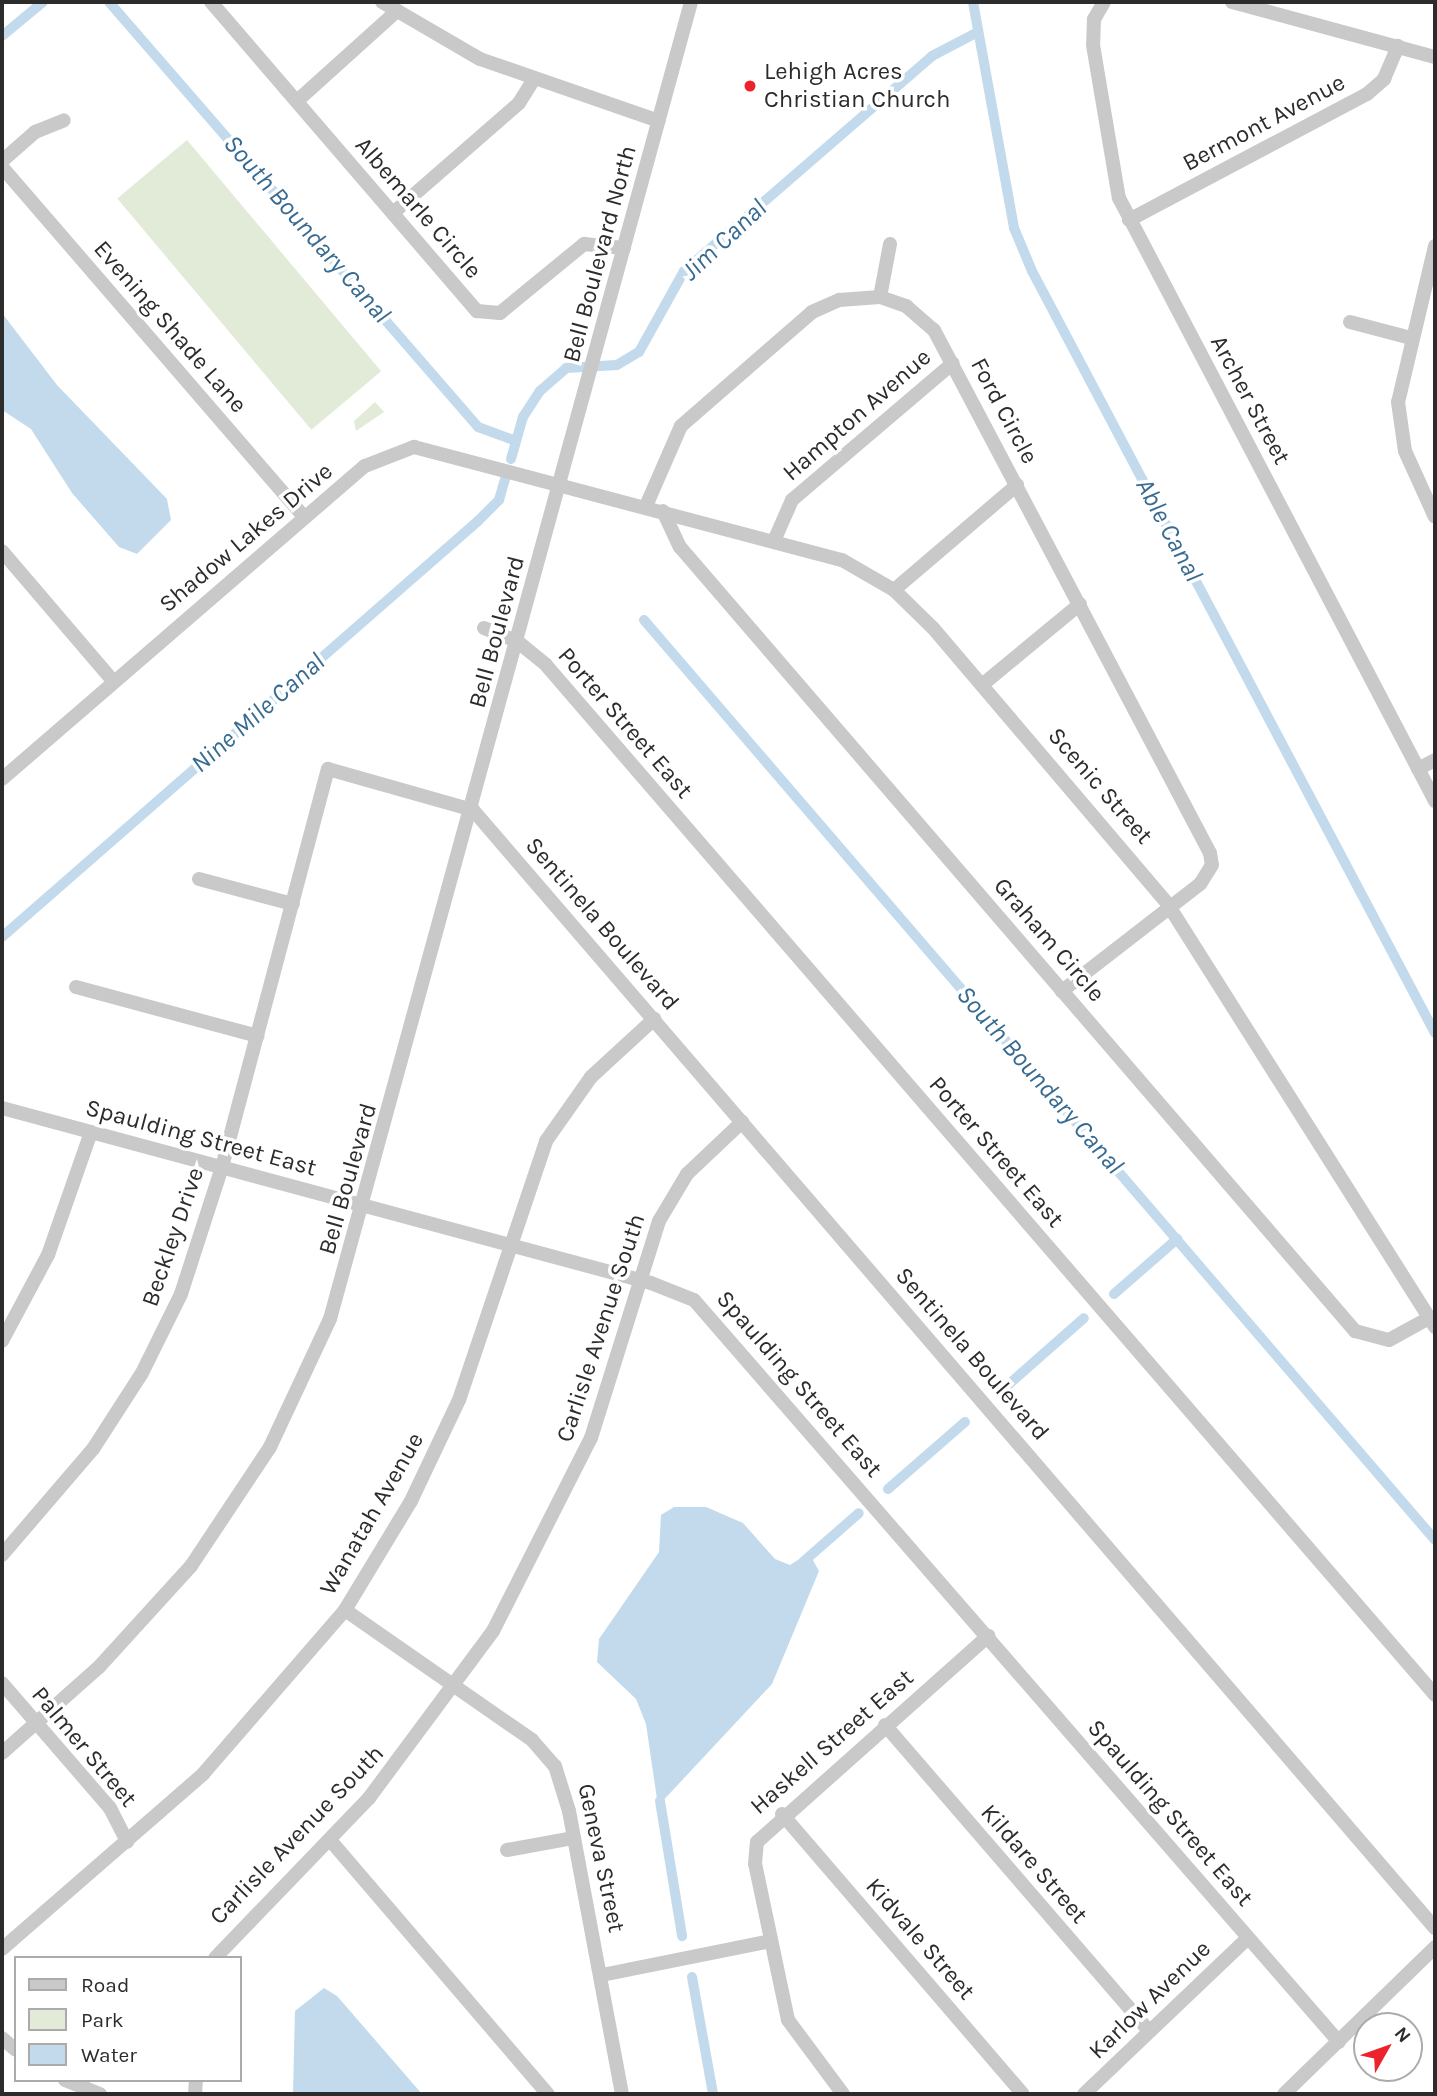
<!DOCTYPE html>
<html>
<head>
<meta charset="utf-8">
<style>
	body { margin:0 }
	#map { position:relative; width:1437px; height:2096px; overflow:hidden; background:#fff; font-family:Karla,sans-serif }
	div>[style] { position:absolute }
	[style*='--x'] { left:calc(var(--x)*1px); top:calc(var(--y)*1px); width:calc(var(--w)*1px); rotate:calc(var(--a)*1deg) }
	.green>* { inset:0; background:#e1ebd8; transform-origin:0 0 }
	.water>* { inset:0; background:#c2daec }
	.canal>* { height:10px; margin:-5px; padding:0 5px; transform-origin:5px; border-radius:5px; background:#c2daec }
	.minor>* { height:14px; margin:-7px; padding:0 7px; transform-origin:7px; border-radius:7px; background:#c9c9c9 }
	.dots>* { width:19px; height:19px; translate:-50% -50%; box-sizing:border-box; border:4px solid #fff; border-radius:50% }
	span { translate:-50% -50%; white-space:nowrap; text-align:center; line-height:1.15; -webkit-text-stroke:7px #fff; paint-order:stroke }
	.poi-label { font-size:24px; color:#2c2c2c }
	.left { translate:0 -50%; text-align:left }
	.street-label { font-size:24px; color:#2c2c2c }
	.water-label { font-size:26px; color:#376b91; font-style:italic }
	.frame { position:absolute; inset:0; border:4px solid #2c2c2c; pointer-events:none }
	.legend { position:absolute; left:14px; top:1956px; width:228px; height:126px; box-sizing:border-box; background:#fff; border:2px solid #ababab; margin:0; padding:9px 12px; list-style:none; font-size:21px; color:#2c2c2c }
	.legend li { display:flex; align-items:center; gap:14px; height:35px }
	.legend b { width:35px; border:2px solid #ababab }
	.north { position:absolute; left:1353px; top:2012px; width:70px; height:70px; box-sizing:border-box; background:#fff; border:2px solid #ababab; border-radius:50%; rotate:50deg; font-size:19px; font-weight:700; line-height:28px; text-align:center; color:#2c2c2c }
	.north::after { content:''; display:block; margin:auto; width:24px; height:32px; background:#ed232b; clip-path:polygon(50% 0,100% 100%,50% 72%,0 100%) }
</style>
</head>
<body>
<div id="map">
	<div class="green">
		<i style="left:187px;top:140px;width:302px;height:91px;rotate:50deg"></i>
		<i style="clip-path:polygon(375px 402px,384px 412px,356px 431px,354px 421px)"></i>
	</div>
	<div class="water">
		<i style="clip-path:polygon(2px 313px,57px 385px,167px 499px,171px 520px,137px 554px,119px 547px,72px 493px,31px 429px,2px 410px)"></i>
		<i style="clip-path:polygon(706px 1507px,743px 1523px,775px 1559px,790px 1565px,809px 1553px,819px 1571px,772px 1684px,658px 1806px,646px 1724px,636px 1699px,597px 1662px,599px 1639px,659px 1552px,661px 1515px,674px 1507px)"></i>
		<i style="clip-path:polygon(324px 1988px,337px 1996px,422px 2094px,293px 2094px,295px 2011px)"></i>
	</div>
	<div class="canal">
		<i style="--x:109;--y:2;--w:563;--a:49.03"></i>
		<i style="--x:478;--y:427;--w:40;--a:20.2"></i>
		<i style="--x:973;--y:2;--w:230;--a:79.7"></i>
		<i style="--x:1014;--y:228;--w:47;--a:67.3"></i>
		<i style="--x:1032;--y:271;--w:862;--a:62.13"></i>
		<i style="--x:2;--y:36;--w:53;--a:-39.7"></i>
		<i style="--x:511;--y:459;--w:44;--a:-74.1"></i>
		<i style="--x:523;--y:417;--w:31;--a:-57"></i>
		<i style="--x:540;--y:391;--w:35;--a:-41"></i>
		<i style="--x:566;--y:368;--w:51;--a:-3.4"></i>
		<i style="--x:617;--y:365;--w:26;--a:-31"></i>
		<i style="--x:639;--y:352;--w:93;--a:-60.9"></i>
		<i style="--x:684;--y:271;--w:328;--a:-40.9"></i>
		<i style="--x:932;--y:56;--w:52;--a:-27.6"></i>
		<i style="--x:644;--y:620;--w:1213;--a:49.31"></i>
		<i style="--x:2;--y:937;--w:632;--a:-41.15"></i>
		<i style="--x:478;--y:521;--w:30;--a:-45"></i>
		<i style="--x:499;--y:500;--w:26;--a:-74"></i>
		<i style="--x:1114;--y:1294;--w:84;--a:-41.1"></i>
		<i style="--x:1008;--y:1385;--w:101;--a:-41.4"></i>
		<i style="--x:888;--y:1489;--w:102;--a:-41"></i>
		<i style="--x:803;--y:1562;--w:74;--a:-41.2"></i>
		<i style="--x:660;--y:1801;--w:137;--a:80.7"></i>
		<i style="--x:692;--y:1977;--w:119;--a:79.8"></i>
	</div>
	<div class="minor">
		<i style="--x:211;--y:2;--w:408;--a:49.3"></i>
		<i style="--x:477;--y:311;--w:23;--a:5"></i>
		<i style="--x:500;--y:313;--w:109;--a:-39.4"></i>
		<i style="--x:584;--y:244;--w:40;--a:5.7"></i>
		<i style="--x:382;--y:2;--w:113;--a:30.2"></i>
		<i style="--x:480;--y:59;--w:189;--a:19.1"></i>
		<i style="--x:1104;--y:2;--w:20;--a:120"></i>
		<i style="--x:1094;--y:19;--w:26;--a:92"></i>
		<i style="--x:1093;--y:45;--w:155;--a:80.4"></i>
		<i style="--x:1119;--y:198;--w:681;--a:62.34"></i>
		<i style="--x:1232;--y:2;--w:210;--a:15.2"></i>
		<i style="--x:297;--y:101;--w:135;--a:-42"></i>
		<i style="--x:2;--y:161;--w:44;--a:-41.3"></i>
		<i style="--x:35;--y:132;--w:31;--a:-22"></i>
		<i style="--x:2;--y:167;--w:462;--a:49.2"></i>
		<i style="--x:393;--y:213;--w:167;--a:-41.1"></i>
		<i style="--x:519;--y:103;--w:25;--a:-58"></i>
		<i style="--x:1129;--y:220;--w:269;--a:-27.9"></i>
		<i style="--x:1367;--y:94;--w:23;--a:-41"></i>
		<i style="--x:1384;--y:79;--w:36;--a:-67"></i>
		<i style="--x:1435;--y:246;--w:160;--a:103.3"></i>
		<i style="--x:1398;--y:402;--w:49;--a:81.9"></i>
		<i style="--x:1405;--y:451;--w:72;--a:65.6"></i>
		<i style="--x:880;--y:297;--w:54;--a:-79.3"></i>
		<i style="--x:1350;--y:322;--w:63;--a:14.7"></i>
		<i style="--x:646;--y:506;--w:87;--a:-66.4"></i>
		<i style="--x:681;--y:426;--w:174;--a:-41"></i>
		<i style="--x:812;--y:312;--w:30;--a:-24"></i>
		<i style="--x:839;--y:300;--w:41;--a:-4.2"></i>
		<i style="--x:880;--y:297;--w:28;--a:19"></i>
		<i style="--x:906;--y:306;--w:37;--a:41"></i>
		<i style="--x:934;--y:330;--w:591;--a:62.18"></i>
		<i style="--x:1210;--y:853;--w:12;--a:81"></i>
		<i style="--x:1212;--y:865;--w:22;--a:122"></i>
		<i style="--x:1200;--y:884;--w:175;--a:142.2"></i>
		<i style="--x:663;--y:511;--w:40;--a:65"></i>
		<i style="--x:680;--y:547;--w:1035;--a:49.27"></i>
		<i style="--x:1355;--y:1331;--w:35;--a:15"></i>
		<i style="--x:1389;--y:1340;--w:46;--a:-28.8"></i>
		<i style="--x:774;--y:541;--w:45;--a:-66.3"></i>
		<i style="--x:792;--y:500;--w:211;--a:-40.4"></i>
		<i style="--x:2;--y:551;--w:172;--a:49.5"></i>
		<i style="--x:894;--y:590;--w:162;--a:-40.5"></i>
		<i style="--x:484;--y:628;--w:37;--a:22"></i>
		<i style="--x:518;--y:642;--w:36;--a:39"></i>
		<i style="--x:546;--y:665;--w:1361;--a:49.2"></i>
		<i style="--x:982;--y:685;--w:127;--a:-39.6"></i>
		<i style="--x:1418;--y:769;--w:19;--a:-28"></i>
		<i style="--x:2;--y:779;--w:479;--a:-40.8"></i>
		<i style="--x:365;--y:466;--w:53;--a:-21.2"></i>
		<i style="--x:414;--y:447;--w:443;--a:14.8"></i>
		<i style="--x:842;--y:560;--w:60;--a:30"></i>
		<i style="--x:894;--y:590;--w:54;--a:44.3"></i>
		<i style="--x:933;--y:628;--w:361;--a:49.6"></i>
		<i style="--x:1167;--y:903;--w:502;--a:57.7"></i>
		<i style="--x:199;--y:879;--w:97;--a:14.9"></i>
		<i style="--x:76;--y:987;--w:188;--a:15.1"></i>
		<i style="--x:2;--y:1108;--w:672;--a:15.09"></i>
		<i style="--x:651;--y:1283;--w:46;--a:21.6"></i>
		<i style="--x:694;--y:1300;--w:983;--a:49"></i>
		<i style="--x:2;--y:1341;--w:98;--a:-61.9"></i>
		<i style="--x:48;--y:1255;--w:130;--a:-70.7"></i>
		<i style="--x:2;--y:1555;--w:140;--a:-49.4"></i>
		<i style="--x:93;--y:1449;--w:90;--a:-57.2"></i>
		<i style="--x:142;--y:1373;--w:88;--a:-63.7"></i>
		<i style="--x:181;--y:1294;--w:133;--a:-72.1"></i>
		<i style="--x:222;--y:1167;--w:412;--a:-75.1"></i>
		<i style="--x:328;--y:769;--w:151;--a:15.8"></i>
		<i style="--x:473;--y:810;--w:1475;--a:49.29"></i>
		<i style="--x:345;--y:1610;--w:228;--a:34.8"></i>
		<i style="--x:532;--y:1740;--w:35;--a:49"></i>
		<i style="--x:555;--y:1766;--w:47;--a:72.7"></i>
		<i style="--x:569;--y:1811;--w:288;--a:79.4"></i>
		<i style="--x:2;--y:1683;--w:165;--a:49.2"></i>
		<i style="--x:110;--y:1808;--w:38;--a:63"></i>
		<i style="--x:885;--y:1725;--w:404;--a:49.2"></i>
		<i style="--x:2;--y:1753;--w:130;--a:-41.6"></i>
		<i style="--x:99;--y:1667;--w:137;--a:-47.7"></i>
		<i style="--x:191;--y:1566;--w:143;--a:-56.4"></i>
		<i style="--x:270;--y:1447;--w:141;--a:-64.9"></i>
		<i style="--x:330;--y:1319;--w:1366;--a:-74.67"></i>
		<i style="--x:782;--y:1814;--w:369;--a:49.3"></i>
		<i style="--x:330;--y:1840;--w:335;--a:49.4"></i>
		<i style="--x:507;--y:1850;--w:68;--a:-10.2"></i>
		<i style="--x:2;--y:1949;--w:267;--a:-41"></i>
		<i style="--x:203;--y:1774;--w:217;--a:-49.1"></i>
		<i style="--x:345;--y:1610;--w:127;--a:-58.8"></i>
		<i style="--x:411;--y:1501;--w:112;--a:-64.6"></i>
		<i style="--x:459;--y:1400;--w:273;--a:-71.4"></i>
		<i style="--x:546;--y:1141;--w:78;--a:-54.9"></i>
		<i style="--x:591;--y:1077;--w:86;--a:-42.6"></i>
		<i style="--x:215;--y:1958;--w:222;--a:-46.1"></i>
		<i style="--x:369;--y:1798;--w:208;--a:-53.4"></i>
		<i style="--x:493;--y:1631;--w:216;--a:-63.1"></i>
		<i style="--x:591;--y:1438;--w:227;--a:-72.6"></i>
		<i style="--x:659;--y:1221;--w:55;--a:-59.2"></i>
		<i style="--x:687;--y:1174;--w:76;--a:-43.4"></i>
		<i style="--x:602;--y:1975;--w:172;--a:-11.4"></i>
		<i style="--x:2;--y:2038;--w:18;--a:41"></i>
		<i style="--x:65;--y:2080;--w:38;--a:22"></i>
		<i style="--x:195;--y:2094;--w:14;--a:-86"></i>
		<i style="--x:843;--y:2094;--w:92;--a:-126.6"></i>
		<i style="--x:788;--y:2020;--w:159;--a:-101.9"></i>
		<i style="--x:755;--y:1864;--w:22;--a:-85"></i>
		<i style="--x:757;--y:1842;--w:310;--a:-41.7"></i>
		<i style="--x:1084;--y:2094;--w:226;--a:-43.6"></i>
		<i style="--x:1284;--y:2094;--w:211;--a:-44.2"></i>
	</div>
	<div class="dots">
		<i style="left:750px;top:86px;background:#ed232b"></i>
	</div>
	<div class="poi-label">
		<span class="left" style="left:764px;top:86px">Lehigh Acres<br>Christian Church</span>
	</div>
	<div class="street-label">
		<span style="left:1264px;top:123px;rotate:-28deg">Bermont Avenue</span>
		<span style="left:418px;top:208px;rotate:49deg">Albemarle Circle</span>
		<span style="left:600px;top:254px;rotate:-75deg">Bell Boulevard North</span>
		<span style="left:170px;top:327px;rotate:49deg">Evening Shade Lane</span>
		<span style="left:1250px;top:400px;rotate:62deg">Archer Street</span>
		<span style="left:1004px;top:411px;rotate:62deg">Ford Circle</span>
		<span style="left:857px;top:415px;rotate:-41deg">Hampton Avenue</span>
		<span style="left:246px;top:538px;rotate:-40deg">Shadow Lakes Drive</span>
		<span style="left:497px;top:632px;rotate:-75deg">Bell Boulevard</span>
		<span style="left:625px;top:723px;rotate:49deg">Porter Street East</span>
		<span style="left:1100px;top:786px;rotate:49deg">Scenic Street</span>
		<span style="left:602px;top:924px;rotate:49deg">Sentinela Boulevard</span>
		<span style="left:1049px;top:940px;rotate:49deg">Graham Circle</span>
		<span style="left:201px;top:1138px;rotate:15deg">Spaulding Street East</span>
		<span style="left:996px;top:1152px;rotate:49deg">Porter Street East</span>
		<span style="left:348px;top:1179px;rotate:-74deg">Bell Boulevard</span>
		<span style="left:173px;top:1237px;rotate:-71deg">Beckley Drive</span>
		<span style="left:601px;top:1328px;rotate:-72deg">Carlisle Avenue South</span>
		<span style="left:972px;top:1354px;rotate:49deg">Sentinela Boulevard</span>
		<span style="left:799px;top:1384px;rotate:49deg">Spaulding Street East</span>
		<span style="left:372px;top:1514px;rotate:-60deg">Wanatah Avenue</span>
		<span style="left:832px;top:1742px;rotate:-41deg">Haskell Street East</span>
		<span style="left:84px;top:1747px;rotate:50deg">Palmer Street</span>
		<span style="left:1170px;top:1813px;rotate:49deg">Spaulding Street East</span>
		<span style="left:297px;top:1835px;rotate:-46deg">Carlisle Avenue South</span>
		<span style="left:601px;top:1858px;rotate:78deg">Geneva Street</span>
		<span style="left:1034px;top:1864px;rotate:49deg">Kildare Street</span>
		<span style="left:920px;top:1939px;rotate:49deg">Kidvale Street</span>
		<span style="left:1150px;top:2000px;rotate:-44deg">Karlow Avenue</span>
	</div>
	<div class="water-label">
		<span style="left:307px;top:229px;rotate:49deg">South Boundary Canal</span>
		<span style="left:724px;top:240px;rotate:-43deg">Jim Canal</span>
		<span style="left:1169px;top:530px;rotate:62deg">Able Canal</span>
		<span style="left:258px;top:713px;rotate:-41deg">Nine Mile Canal</span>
		<span style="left:1040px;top:1080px;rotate:49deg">South Boundary Canal</span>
	</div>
	<div class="frame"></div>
	<ul class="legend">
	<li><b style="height:9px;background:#c9c9c9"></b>Road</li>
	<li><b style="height:19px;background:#e1ebd8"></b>Park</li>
	<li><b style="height:19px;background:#c2daec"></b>Water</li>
	</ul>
	<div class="north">N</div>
</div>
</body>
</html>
